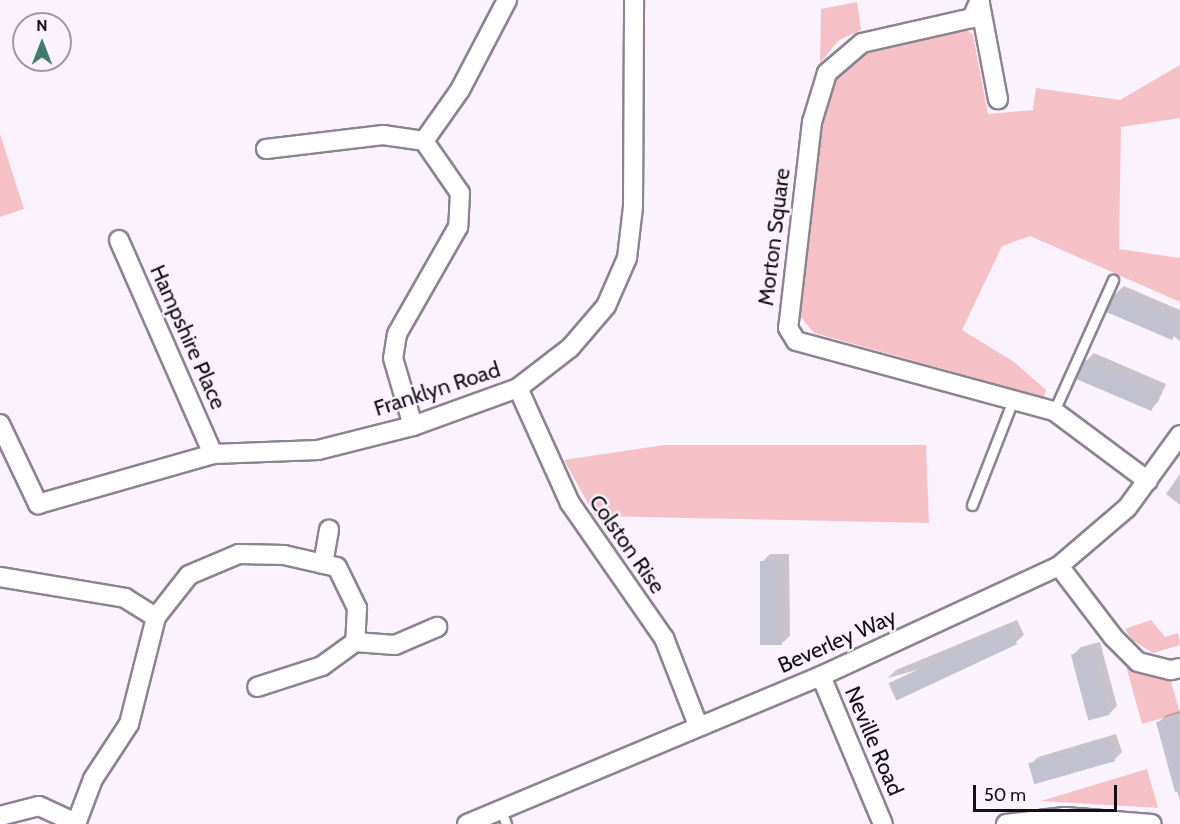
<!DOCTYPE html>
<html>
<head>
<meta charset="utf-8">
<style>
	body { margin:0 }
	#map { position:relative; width:1180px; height:824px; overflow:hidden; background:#faf3fe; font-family:Cabin,sans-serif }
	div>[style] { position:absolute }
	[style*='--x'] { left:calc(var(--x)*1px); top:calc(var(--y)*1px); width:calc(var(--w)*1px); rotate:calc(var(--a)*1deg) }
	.green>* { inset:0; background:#f5c1c7 }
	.shadow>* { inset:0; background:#0003 }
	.building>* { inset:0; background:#c2c1d0; transform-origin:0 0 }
	.roads { filter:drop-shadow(2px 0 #8c8490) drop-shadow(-2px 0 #8c8490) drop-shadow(0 2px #8c8490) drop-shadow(0 -2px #8c8490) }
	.service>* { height:9px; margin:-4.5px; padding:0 4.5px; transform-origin:4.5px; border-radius:4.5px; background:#fff }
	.minor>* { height:18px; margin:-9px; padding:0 9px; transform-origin:9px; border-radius:9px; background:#fff }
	span { translate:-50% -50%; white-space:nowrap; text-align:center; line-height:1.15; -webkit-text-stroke:4.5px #faf3fe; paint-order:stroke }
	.street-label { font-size:22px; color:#131014 }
	.north { position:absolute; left:12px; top:12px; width:60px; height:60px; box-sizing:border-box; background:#faf3fe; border:2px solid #9e98a0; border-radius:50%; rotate:0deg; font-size:16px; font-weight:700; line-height:24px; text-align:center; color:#131014 }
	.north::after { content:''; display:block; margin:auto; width:21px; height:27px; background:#3d7d6c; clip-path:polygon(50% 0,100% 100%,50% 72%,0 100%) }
	.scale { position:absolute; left:973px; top:785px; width:144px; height:27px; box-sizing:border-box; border:3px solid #131014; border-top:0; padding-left:8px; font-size:18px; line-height:21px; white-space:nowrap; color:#131014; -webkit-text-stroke:4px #faf3fe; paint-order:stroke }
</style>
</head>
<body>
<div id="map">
	<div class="green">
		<i style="clip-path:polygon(857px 2px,861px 30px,839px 40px,820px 63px,821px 9px)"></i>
		<i style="clip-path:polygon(962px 26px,973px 35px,988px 114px,1033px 110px,1036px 88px,1120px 100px,1180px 65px,1180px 118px,1121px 127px,1119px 249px,1180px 258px,1180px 302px,1030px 236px,1002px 246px,962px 330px,1014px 362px,1046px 390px,1044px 397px,814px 333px,799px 315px,821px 107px,840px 70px,865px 46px)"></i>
		<i style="clip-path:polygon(0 134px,24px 209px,0 217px)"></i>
		<i style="clip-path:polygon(664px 445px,926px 445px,929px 523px,595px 516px,564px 460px)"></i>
		<i style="clip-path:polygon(1151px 620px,1165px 637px,1178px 633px,1180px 645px,1153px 653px,1132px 640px,1125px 629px)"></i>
		<i style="clip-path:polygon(1126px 666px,1141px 674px,1170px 678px,1180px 713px,1142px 724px)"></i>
		<i style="clip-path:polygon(1147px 769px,1158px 808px,1041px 801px)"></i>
	</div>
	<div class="shadow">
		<i style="clip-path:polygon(1124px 286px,1180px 310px,1180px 341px,1116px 293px)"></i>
		<i style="clip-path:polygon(1094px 353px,1166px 384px,1158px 402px,1150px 410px,1086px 361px)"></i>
		<i style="clip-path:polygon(1180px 474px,1180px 505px,1166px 494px)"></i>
		<i style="clip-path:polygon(770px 554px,789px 554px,790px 636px,782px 643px,762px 562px)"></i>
		<i style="clip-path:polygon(1017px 620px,1024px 635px,1016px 642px,888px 678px,896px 670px)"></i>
		<i style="clip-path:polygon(1100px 642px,1117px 706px,1109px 714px,1073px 655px,1081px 647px)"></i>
		<i style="clip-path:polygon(1180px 711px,1180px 801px,1158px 723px,1166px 715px)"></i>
		<i style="clip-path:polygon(1116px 734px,1122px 752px,1114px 760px,1030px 765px,1038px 757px)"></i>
	</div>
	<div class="building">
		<i style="left:1115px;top:293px;width:71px;height:21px;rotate:23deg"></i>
		<i style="left:1085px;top:360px;width:81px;height:21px;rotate:23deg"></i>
		<i style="left:760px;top:561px;width:22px;height:84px"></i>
		<i style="left:1009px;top:627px;width:19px;height:133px;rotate:65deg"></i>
		<i style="left:1092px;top:649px;width:68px;height:22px;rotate:75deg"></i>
		<i style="clip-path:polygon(1177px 717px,1180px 791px,1175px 792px,1156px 722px)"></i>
		<i style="left:1109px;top:740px;width:22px;height:84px;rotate:74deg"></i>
	</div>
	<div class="roads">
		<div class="service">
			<i style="--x:1054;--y:411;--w:144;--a:-65.8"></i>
			<i style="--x:972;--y:505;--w:113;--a:-68.7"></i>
			<i style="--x:501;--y:810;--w:15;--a:70"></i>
		</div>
		<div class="minor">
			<i style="--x:980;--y:0;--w:20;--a:114"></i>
			<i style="--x:972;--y:18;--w:113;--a:167.2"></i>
			<i style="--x:862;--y:43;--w:46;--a:139.4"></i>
			<i style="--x:827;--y:73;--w:51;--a:107"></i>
			<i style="--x:812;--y:122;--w:207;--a:96.6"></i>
			<i style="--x:788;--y:328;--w:15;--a:58"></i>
			<i style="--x:796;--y:341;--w:267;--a:15.2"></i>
			<i style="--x:1054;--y:411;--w:117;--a:36.7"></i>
			<i style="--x:980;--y:4;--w:97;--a:79.3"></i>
			<i style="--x:424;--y:141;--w:62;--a:-54.8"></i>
			<i style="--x:460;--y:90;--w:102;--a:-62.4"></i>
			<i style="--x:266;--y:149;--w:118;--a:-6.8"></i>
			<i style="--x:383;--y:135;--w:41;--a:8.3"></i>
			<i style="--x:424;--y:141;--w:63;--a:55.3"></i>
			<i style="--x:460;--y:193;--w:34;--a:93"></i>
			<i style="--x:458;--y:227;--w:123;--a:119.7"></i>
			<i style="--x:397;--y:334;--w:24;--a:99"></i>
			<i style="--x:393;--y:358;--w:71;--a:73.6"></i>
			<i style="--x:119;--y:240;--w:234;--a:66.3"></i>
			<i style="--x:518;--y:388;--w:126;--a:65.7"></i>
			<i style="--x:570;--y:503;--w:165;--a:55.2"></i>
			<i style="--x:664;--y:638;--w:93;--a:68.7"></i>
			<i style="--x:0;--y:424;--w:89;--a:64.6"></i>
			<i style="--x:38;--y:504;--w:182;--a:-15.9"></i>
			<i style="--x:213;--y:454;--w:105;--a:-2.2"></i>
			<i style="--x:318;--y:450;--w:98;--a:-14.2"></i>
			<i style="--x:413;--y:426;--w:112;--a:-19.9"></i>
			<i style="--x:518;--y:388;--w:66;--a:-37.6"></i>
			<i style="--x:570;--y:348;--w:55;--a:-49.4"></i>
			<i style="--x:606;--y:306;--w:52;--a:-66.4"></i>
			<i style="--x:627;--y:258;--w:51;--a:-83.3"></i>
			<i style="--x:633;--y:207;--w:207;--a:-89.7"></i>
			<i style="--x:323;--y:564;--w:35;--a:-80"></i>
			<i style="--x:1059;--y:566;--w:89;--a:52.7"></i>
			<i style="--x:1113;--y:637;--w:35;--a:45"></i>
			<i style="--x:1138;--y:662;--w:34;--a:14"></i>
			<i style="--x:1171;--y:670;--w:9;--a:-13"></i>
			<i style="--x:0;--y:577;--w:127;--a:9.5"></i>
			<i style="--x:125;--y:598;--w:36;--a:32"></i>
			<i style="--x:355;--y:642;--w:40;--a:4.3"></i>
			<i style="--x:395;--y:645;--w:46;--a:-23.2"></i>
			<i style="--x:821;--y:676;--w:160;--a:67.3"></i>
			<i style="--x:0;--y:816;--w:40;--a:-14.4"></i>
			<i style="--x:39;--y:806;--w:41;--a:24.7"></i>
			<i style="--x:76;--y:824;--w:48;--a:-69.3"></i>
			<i style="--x:93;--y:779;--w:66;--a:-56.8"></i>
			<i style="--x:129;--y:724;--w:110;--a:-75.8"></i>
			<i style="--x:156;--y:617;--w:53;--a:-51.8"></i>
			<i style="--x:189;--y:575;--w:54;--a:-22.8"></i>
			<i style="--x:239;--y:554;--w:45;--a:1.3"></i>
			<i style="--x:284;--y:555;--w:54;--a:12.8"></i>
			<i style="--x:337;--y:567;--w:46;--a:64"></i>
			<i style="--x:357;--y:608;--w:34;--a:93"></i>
			<i style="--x:355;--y:642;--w:41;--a:144"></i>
			<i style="--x:322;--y:666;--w:68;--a:162.1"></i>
			<i style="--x:467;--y:824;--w:384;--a:-22.7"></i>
			<i style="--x:821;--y:676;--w:262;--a:-24.8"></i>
			<i style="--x:1059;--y:566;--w:89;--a:-40.5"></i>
			<i style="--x:1127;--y:508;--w:90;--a:-54"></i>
			<i style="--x:1006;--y:824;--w:59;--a:-6.8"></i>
			<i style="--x:1065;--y:817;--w:87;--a:4.6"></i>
		</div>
	</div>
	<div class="street-label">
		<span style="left:774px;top:237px;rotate:-83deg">Morton Square</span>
		<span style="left:188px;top:337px;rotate:66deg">Hampshire Place</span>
		<span style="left:437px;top:389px;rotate:-18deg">Franklyn Road</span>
		<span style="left:627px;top:544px;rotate:55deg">Colston Rise</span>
		<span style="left:837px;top:641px;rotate:-24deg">Beverley Way</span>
		<span style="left:874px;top:741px;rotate:67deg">Neville Road</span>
	</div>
	<div class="north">N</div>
	<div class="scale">50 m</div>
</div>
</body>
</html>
